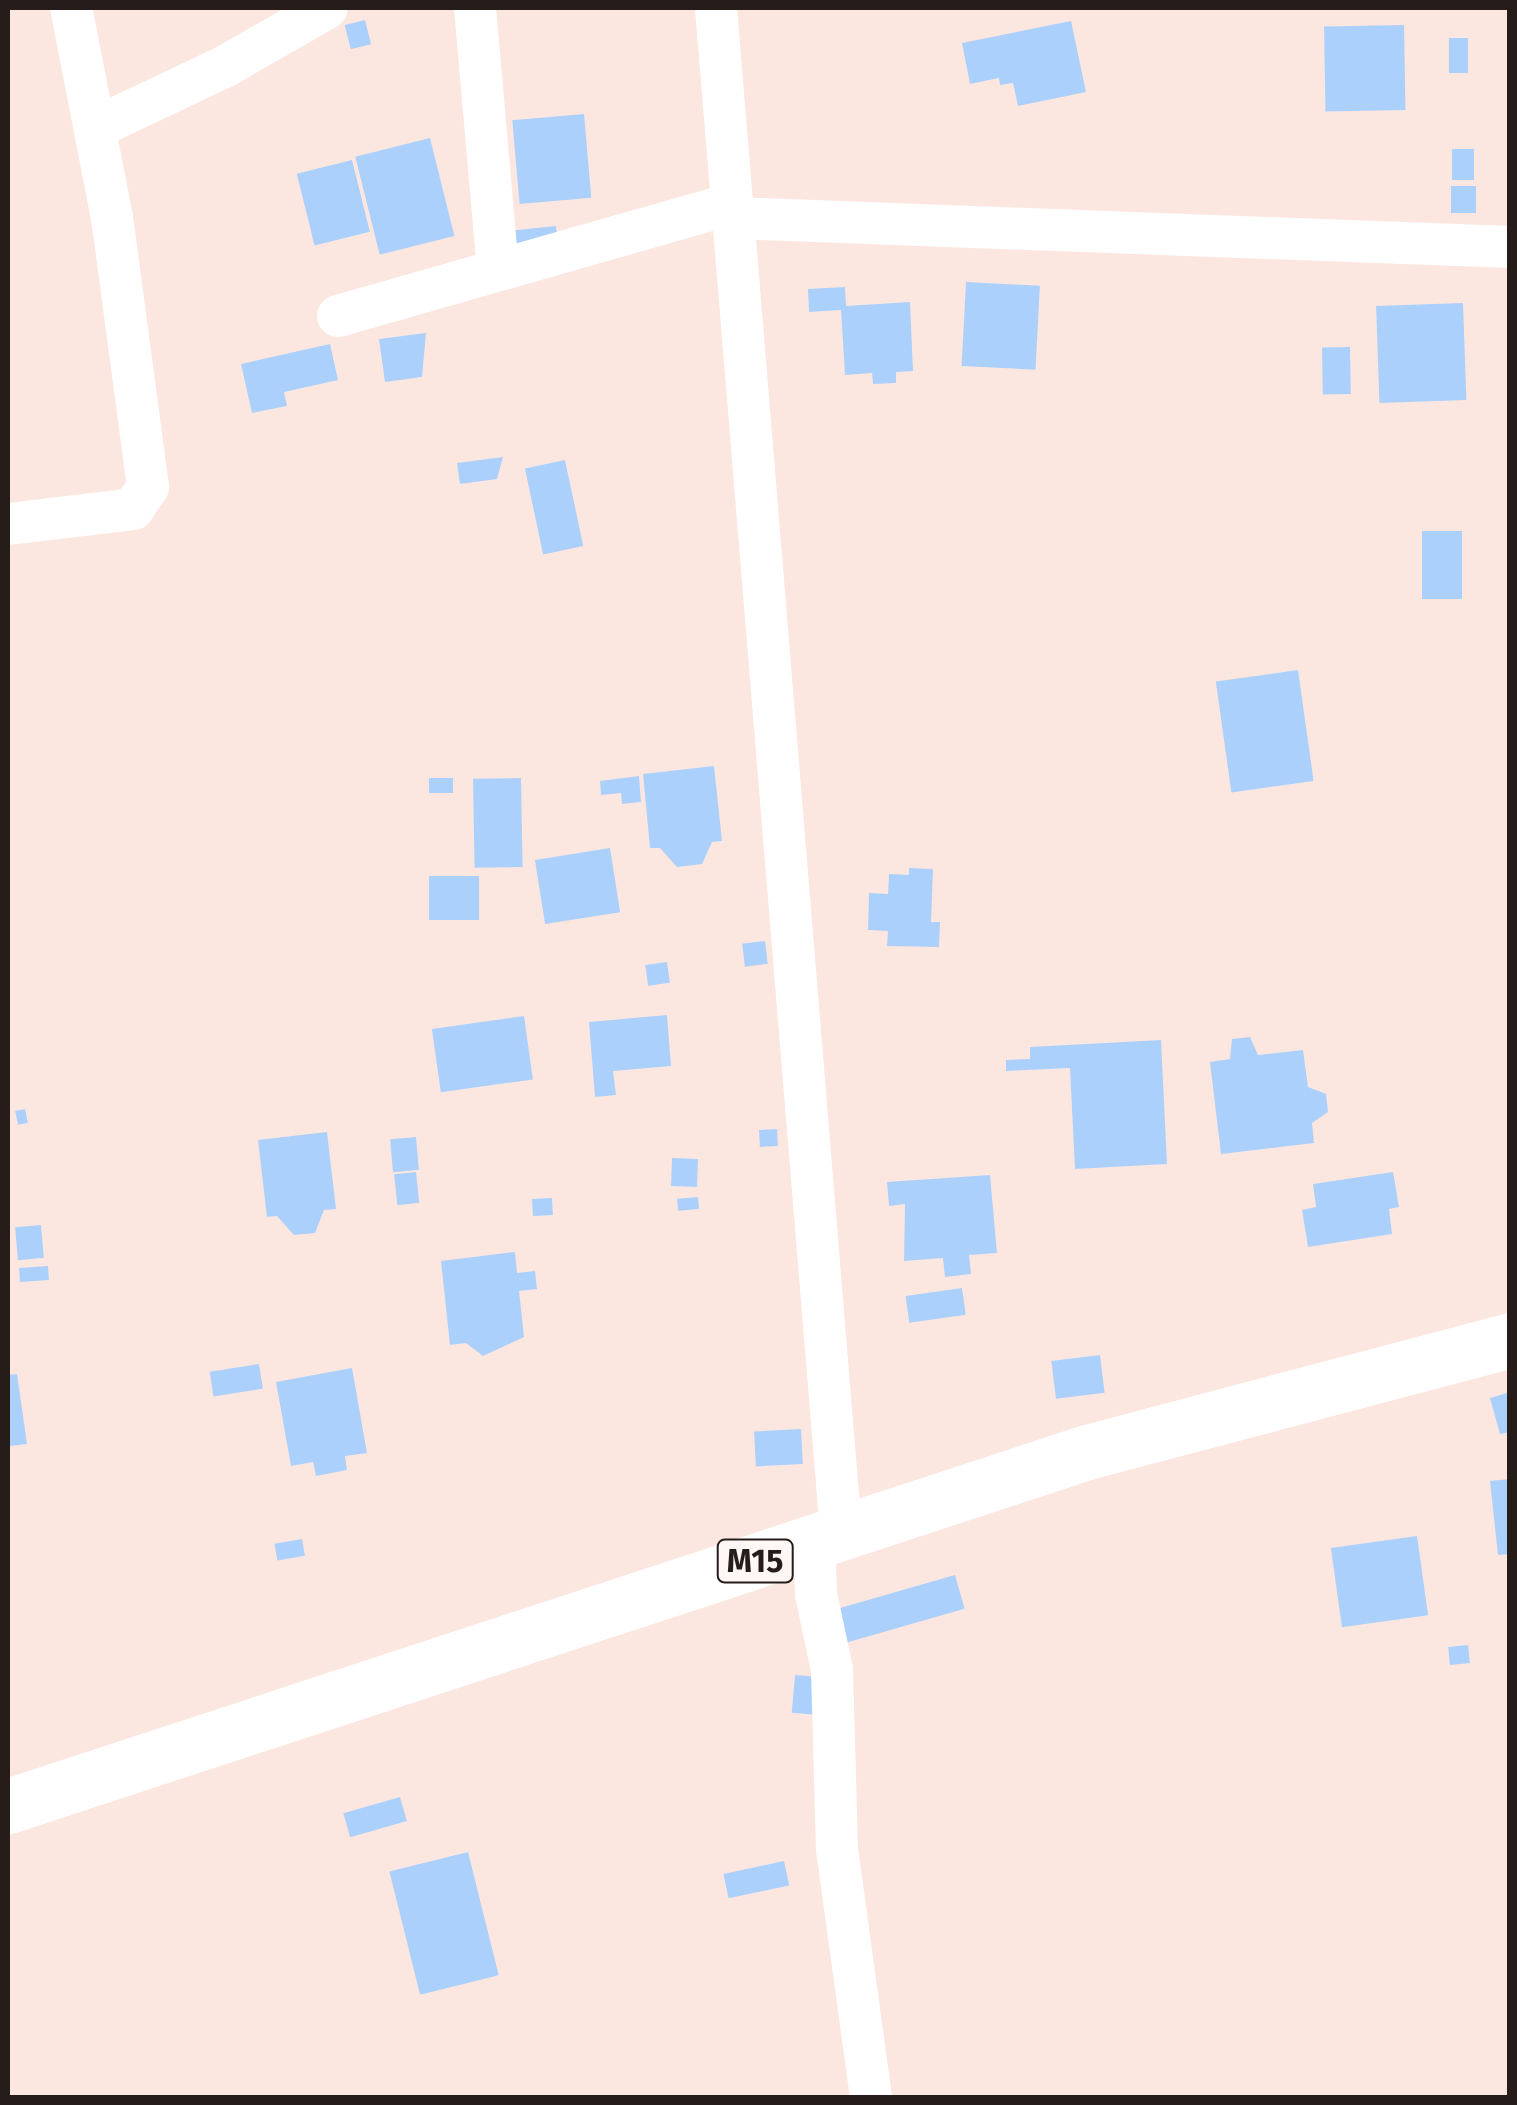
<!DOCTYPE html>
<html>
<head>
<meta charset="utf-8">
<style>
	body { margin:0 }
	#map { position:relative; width:1517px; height:2105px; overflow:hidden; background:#fce7e0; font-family:"Fira Sans",sans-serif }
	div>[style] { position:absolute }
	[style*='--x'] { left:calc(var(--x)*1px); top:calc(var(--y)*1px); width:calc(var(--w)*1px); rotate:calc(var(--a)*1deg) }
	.building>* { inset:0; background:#acd0fc; transform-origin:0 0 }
	.minor>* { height:42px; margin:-21px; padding:0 21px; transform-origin:21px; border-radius:21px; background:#fff }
	.trunk>* { height:55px; margin:-27.5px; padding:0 27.5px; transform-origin:27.5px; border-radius:27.5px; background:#fff }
	span { translate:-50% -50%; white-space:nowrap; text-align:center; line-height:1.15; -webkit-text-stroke:10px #fdf8f6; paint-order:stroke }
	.shield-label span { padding:2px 8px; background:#fdf8f6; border:2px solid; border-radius:8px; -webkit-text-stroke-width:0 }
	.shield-label { font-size:32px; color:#261d1a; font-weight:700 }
	.frame { position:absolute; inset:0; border:10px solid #261d1a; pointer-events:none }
</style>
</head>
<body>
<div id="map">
	<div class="building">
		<i style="left:365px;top:20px;width:25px;height:21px;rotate:76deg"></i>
		<i style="clip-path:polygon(1071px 21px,1086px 92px,1018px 106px,1013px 83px,1000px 85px,999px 78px,970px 84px,962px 43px)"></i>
		<i style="left:1404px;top:25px;width:85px;height:80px;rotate:89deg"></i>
		<i style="left:1449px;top:38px;width:19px;height:35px"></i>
		<i style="left:584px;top:114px;width:84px;height:72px;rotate:85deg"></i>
		<i style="left:430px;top:138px;width:101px;height:77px;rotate:76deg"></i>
		<i style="left:1452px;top:149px;width:22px;height:31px"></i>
		<i style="left:352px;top:160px;width:74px;height:57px;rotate:76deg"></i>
		<i style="left:1476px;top:186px;width:27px;height:25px;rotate:90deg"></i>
		<i style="clip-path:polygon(556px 226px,557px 237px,509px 250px,507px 231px)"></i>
		<i style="left:966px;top:282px;width:74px;height:84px;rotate:3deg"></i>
		<i style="clip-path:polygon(845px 287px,846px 306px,910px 302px,913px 371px,896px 372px,896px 383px,873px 384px,872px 373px,845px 375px,841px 310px,809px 312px,808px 289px)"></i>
		<i style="left:1463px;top:303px;width:97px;height:87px;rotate:88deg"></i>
		<i style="clip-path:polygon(426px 333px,422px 377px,385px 382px,379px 339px)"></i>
		<i style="clip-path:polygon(330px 344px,338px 380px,284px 392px,287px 406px,252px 413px,241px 364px)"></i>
		<i style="left:1350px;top:347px;width:47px;height:28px;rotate:89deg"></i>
		<i style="clip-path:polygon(503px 457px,497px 479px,460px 484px,457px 463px)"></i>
		<i style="left:565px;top:460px;width:88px;height:41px;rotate:78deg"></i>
		<i style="left:1462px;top:531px;width:68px;height:40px;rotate:90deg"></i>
		<i style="left:1298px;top:670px;width:112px;height:83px;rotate:82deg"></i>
		<i style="clip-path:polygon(714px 766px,722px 841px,712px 842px,702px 864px,677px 867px,660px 848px,650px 848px,643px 774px)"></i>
		<i style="clip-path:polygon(639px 776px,641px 802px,622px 804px,621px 793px,601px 795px,600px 781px)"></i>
		<i style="left:429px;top:778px;width:24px;height:15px"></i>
		<i style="left:521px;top:778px;width:89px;height:48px;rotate:89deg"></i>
		<i style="left:610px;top:848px;width:65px;height:76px;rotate:81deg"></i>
		<i style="clip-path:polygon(909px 868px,933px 869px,931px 922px,940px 922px,939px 947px,887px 946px,888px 931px,868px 930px,869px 893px,888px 894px,889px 874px,909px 875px)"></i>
		<i style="left:479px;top:876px;width:44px;height:50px;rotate:90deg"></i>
		<i style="left:765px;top:941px;width:23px;height:23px;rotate:83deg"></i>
		<i style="left:667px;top:962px;width:21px;height:22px;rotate:82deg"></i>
		<i style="clip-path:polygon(667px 1015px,671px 1066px,613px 1071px,616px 1095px,595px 1097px,589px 1022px)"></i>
		<i style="left:524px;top:1016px;width:64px;height:93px;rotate:82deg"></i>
		<i style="clip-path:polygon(1250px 1037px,1258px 1055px,1303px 1050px,1308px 1087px,1326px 1094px,1328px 1112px,1312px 1123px,1314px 1143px,1221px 1154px,1210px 1062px,1230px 1059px,1232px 1039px)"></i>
		<i style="clip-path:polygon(1161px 1040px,1167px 1164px,1075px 1169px,1070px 1068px,1006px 1071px,1006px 1060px,1030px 1059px,1030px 1047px)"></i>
		<i style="left:25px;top:1109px;width:14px;height:10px;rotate:78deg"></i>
		<i style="left:777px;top:1129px;width:17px;height:18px;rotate:87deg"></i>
		<i style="clip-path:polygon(327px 1132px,336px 1209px,324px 1210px,315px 1233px,294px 1235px,277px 1216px,267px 1217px,258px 1140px)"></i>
		<i style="left:416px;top:1137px;width:33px;height:26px;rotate:85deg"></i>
		<i style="left:672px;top:1158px;width:26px;height:28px;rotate:2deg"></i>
		<i style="left:416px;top:1172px;width:31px;height:22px;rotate:84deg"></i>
		<i style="clip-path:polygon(1393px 1172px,1399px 1207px,1389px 1209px,1392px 1234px,1308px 1247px,1302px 1210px,1316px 1207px,1313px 1184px)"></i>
		<i style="clip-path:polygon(990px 1175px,997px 1253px,969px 1255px,971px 1274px,945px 1277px,943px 1258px,904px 1261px,905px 1204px,889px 1206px,887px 1182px)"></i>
		<i style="left:698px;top:1197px;width:12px;height:21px;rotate:85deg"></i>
		<i style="left:552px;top:1198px;width:17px;height:20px;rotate:87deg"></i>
		<i style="left:41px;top:1225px;width:33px;height:26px;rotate:85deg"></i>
		<i style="clip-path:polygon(515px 1252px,517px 1273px,535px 1271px,537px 1289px,519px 1291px,524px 1337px,483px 1356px,466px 1343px,450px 1345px,441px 1261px)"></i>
		<i style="left:48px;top:1266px;width:14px;height:29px;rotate:86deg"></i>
		<i style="left:962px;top:1288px;width:27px;height:57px;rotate:82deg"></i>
		<i style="left:1100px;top:1355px;width:38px;height:49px;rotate:83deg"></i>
		<i style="left:259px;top:1364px;width:25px;height:50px;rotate:81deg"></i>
		<i style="clip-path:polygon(352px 1368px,367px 1453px,345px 1456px,347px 1470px,316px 1476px,313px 1462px,291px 1466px,276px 1382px)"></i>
		<i style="clip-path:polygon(17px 1374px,27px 1444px,10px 1446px,8px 1456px,8px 1375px)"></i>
		<i style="clip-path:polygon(1510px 1392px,1510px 1432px,1500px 1434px,1490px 1398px)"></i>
		<i style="left:801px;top:1429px;width:35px;height:47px;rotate:87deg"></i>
		<i style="clip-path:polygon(1510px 1479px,1510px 1554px,1498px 1555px,1490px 1481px)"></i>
		<i style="left:1417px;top:1536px;width:80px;height:87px;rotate:82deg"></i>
		<i style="left:302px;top:1539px;width:17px;height:28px;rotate:80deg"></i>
		<i style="left:955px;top:1575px;width:35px;height:136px;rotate:74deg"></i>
		<i style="left:1468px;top:1645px;width:18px;height:20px;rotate:84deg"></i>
		<i style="left:795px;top:1675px;width:23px;height:38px;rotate:5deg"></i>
		<i style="left:400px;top:1797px;width:25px;height:59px;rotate:74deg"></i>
		<i style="left:468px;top:1852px;width:127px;height:81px;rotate:76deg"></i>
		<i style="left:784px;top:1861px;width:25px;height:62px;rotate:78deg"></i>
	</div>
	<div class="minor">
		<i style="--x:475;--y:8;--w:263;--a:85"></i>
		<i style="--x:716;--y:8;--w:1530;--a:85.31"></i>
		<i style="--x:95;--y:128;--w:145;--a:-25.3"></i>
		<i style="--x:226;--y:66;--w:116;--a:-29.9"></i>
		<i style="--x:733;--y:218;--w:778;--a:2.14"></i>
		<i style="--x:338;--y:316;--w:410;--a:-15.9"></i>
		<i style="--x:8;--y:524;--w:126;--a:-6.8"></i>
		<i style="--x:133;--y:509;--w:27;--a:-56"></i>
		<i style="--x:148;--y:487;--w:271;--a:-97.6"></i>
		<i style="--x:112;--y:218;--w:214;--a:-101"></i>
		<i style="--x:814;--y:1541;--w:53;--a:87.8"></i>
		<i style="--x:816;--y:1594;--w:78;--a:78.1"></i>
		<i style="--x:832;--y:1670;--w:179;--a:88.4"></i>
		<i style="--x:837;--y:1849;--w:251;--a:82.2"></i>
	</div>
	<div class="trunk">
		<i style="--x:8;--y:1806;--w:1136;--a:-18.16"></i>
		<i style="--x:1087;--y:1452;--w:438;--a:-14.8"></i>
	</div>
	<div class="shield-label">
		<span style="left:755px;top:1561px">M15</span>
	</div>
	<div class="frame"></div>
</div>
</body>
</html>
